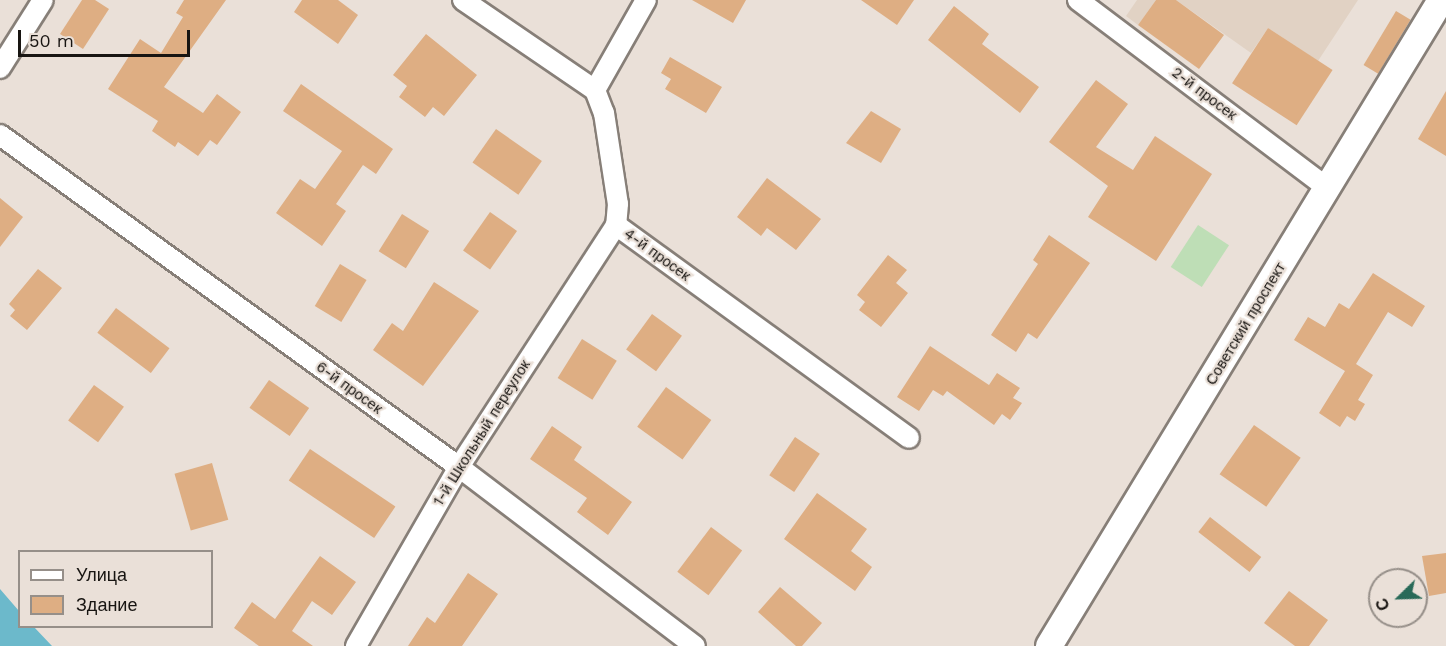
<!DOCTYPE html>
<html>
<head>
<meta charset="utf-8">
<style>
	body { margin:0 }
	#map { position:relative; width:1446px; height:646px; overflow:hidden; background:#eae0d8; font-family:"Work Sans",sans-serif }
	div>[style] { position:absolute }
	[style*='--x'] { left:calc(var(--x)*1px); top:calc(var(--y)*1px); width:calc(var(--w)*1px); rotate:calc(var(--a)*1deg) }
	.built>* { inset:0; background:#e1d2c4 }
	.green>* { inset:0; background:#bedeb6; transform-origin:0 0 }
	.water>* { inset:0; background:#6cb9cb }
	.building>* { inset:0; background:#deae83; transform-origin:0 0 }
	.roads { filter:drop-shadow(2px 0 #877f78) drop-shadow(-2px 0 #877f78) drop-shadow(0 2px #877f78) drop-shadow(0 -2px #877f78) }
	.minor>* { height:20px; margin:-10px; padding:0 10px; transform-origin:10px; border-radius:10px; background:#fff }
	.tertiary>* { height:26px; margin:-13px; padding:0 13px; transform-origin:13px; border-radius:13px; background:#fff }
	span { translate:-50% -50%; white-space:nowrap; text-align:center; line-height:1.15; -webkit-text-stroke:4.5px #eae0d8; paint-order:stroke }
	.street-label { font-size:15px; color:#181512 }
	.legend { position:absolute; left:18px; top:550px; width:195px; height:78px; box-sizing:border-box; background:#eae0d8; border:2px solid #968f89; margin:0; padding:8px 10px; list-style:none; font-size:18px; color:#181512 }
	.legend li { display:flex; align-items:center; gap:12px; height:30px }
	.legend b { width:30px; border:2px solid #968f89 }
	.north { position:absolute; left:1368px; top:568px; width:60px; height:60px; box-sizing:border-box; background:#eae0d8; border:2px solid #968f89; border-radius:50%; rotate:247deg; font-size:16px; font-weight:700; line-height:24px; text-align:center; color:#181512 }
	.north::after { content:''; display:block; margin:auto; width:21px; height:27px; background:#296a58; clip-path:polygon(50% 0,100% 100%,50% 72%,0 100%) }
	.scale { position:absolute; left:18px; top:30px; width:172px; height:27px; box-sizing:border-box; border:3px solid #181512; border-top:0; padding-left:8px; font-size:18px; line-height:21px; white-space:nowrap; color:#181512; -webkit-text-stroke:4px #eae0d8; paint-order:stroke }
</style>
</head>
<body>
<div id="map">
	<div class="built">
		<i style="clip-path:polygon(1137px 0,1156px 0,1138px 25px,1126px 16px)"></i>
		<i style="clip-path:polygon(1176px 0,1358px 0,1318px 61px,1268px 28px,1251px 53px)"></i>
	</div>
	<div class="green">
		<i style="left:1198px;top:225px;width:37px;height:50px;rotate:33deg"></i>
	</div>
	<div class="water">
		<i style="clip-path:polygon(0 589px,19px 611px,20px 626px,34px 627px,52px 646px,0 646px)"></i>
	</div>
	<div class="building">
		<i style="clip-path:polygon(82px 0,95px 0,109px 9px,83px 49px,60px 34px)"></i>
		<i style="clip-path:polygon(184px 0,226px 0,164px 87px,203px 113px,217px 94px,241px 112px,217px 145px,210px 140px,198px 156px,178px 142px,175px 147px,152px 131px,158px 121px,108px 89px,140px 39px,161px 53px,183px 17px,176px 13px)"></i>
		<i style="clip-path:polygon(302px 0,338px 0,358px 15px,338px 44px,294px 12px)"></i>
		<i style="clip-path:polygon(692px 0,746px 0,733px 23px)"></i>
		<i style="clip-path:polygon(861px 0,914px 0,897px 25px)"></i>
		<i style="clip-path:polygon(1156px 0,1176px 0,1224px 35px,1199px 69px,1138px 25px)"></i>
		<i style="clip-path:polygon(954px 6px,989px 34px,982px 44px,1039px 87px,1020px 113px,928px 40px)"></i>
		<i style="left:1396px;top:11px;width:17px;height:63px;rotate:31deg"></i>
		<i style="left:1268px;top:28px;width:77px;height:66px;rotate:33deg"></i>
		<i style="clip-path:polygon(426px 34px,477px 75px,444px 116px,433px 107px,425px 117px,399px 97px,407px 86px,393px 75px)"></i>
		<i style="clip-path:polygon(670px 57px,722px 87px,706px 113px,665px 89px,671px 79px,661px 73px)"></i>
		<i style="clip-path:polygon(1096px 80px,1128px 104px,1096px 147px,1133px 170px,1155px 136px,1212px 174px,1156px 261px,1088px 217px,1108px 186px,1049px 142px)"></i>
		<i style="clip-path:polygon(301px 84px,393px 149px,376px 174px,363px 165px,336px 204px,346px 211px,322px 246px,276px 213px,300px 179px,315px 189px,342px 151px,283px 111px)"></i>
		<i style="clip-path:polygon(1446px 91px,1446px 156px,1418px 139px)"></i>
		<i style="clip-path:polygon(871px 111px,901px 129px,881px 163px,846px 143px)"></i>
		<i style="left:496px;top:129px;width:56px;height:41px;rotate:35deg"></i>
		<i style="clip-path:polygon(767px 178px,821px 219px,796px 250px,767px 228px,761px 236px,737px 217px)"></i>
		<i style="clip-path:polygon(0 198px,23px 217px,0 247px)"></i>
		<i style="left:490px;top:212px;width:33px;height:47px;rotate:35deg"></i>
		<i style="left:402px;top:214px;width:32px;height:44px;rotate:32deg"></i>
		<i style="clip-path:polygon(1049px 235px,1090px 263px,1037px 339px,1028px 333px,1016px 352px,991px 335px,1038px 264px,1033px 260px)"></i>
		<i style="clip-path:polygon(888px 255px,907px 270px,896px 283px,908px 293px,881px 327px,859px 310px,865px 302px,857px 295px)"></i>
		<i style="left:340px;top:264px;width:31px;height:49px;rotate:31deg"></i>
		<i style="clip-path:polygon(38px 269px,62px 288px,27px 330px,10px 316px,15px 310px,9px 304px)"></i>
		<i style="clip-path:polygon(1373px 273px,1425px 306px,1412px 327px,1388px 312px,1356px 364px,1373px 375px,1358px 400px,1365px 404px,1355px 421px,1347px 416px,1340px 427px,1319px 413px,1345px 371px,1294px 340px,1308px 317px,1325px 327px,1339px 303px,1349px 309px)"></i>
		<i style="clip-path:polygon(434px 282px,479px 311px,423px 386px,373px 350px,392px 323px,403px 331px)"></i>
		<i style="left:116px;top:308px;width:67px;height:31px;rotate:37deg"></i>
		<i style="left:652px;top:314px;width:37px;height:44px;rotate:36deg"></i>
		<i style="left:582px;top:339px;width:41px;height:46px;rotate:32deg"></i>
		<i style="clip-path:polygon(930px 346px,989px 385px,997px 373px,1020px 388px,1013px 398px,1022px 403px,1010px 420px,1002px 414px,994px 425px,947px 391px,943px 396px,933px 390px,919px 411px,897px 397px)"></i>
		<i style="left:269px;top:380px;width:49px;height:34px;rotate:35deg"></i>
		<i style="left:94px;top:385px;width:37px;height:44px;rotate:36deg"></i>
		<i style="left:666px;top:387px;width:56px;height:49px;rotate:36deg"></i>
		<i style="left:1254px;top:425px;width:57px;height:60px;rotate:35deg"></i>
		<i style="clip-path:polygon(552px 426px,582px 447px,574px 460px,632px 502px,608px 535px,577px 512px,587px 498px,530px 459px)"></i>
		<i style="left:795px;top:437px;width:30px;height:46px;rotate:34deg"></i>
		<i style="left:310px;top:449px;width:103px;height:38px;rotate:34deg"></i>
		<i style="left:212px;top:463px;width:59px;height:39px;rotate:74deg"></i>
		<i style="clip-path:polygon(817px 493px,867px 529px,851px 551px,872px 567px,855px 591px,784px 539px)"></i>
		<i style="left:1210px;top:517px;width:65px;height:19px;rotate:38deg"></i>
		<i style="left:711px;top:527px;width:39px;height:56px;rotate:37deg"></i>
		<i style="clip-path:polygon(1446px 553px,1446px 593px,1429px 596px,1422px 556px)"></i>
		<i style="clip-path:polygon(320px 556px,356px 582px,332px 615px,312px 601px,292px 631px,313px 646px,259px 646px,234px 628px,252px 602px,275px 619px)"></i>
		<i style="clip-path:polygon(468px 573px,498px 594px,462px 646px,408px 646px,427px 617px,435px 623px)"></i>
		<i style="clip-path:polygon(780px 587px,822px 623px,802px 646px,796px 646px,758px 612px)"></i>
		<i style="clip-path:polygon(1289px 591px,1328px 620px,1309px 646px,1295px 646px,1264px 623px)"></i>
	</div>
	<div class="roads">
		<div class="minor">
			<i style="--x:463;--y:0;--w:160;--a:34.3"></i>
			<i style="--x:595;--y:90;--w:25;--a:69"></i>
			<i style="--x:604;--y:113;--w:92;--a:81.3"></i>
			<i style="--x:618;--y:204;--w:21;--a:95"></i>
			<i style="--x:616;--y:225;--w:362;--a:36"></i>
			<i style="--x:1078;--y:0;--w:314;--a:37"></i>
			<i style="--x:0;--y:68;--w:80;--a:-57.7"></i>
			<i style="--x:595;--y:90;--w:103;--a:-60.5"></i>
			<i style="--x:0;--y:135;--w:566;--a:35.88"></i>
			<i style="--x:459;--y:467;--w:296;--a:37.2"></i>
			<i style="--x:356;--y:646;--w:207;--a:-60.1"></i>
			<i style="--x:459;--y:467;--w:288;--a:-57"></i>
		</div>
		<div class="tertiary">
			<i style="--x:1049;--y:646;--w:756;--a:-58.75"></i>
		</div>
	</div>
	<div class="street-label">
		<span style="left:1204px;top:94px;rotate:37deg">2-й просек</span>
		<span style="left:657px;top:255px;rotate:36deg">4-й просек</span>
		<span style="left:1246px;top:324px;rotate:-59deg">Советский проспект</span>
		<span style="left:349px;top:388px;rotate:36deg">6-й просек</span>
		<span style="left:482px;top:433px;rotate:-58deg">1-й Школьный переулок</span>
	</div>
	<ul class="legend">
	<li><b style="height:8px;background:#fff"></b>Улица</li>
	<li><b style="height:16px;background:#deae83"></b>Здание</li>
	</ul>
	<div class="north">С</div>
	<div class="scale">50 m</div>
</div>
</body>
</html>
